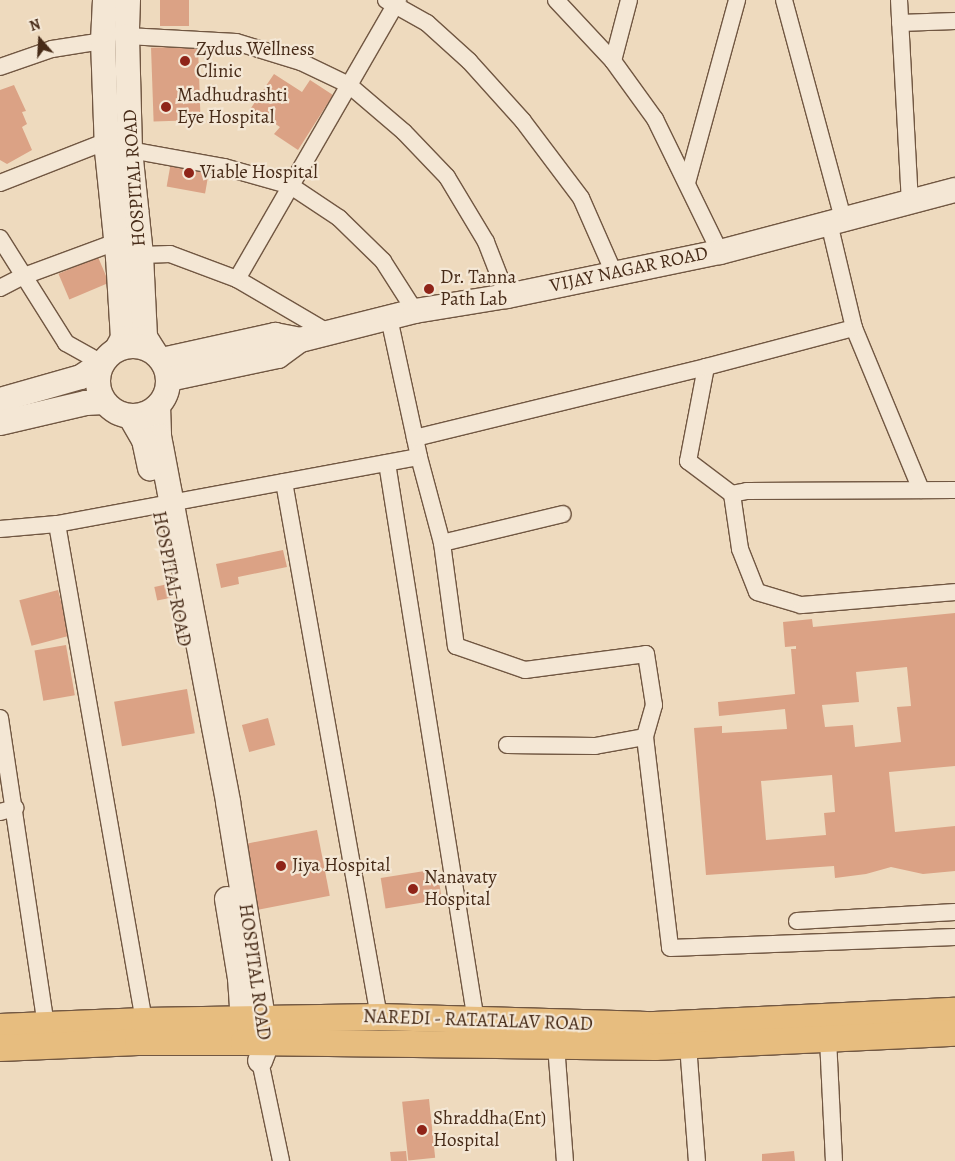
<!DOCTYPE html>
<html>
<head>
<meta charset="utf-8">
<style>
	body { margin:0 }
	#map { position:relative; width:955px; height:1161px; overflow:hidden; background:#eedabe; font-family:Alegreya,serif }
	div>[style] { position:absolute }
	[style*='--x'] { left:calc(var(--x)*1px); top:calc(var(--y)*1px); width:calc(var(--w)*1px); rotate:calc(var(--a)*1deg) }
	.building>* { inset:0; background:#dba285; transform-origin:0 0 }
	.roads { filter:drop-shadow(1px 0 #715742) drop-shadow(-1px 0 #715742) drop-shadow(0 1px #715742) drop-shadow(0 -1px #715742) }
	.street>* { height:16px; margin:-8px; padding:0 8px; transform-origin:8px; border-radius:8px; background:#f4e7d5 }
	.secondary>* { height:24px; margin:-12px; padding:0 12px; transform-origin:12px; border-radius:12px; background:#f4e7d5 }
	.secondary>.ring { margin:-12px; padding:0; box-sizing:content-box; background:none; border:24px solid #f4e7d5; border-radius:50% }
	.primary>* { height:26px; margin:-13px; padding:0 13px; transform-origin:13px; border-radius:13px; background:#e7bd7f }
	.dots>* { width:14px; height:14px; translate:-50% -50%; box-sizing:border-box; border:2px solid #f4e7d5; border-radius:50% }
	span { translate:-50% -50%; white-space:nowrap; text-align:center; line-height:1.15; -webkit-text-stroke:4.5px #f4e7d5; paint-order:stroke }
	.poi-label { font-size:19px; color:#472b18 }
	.left { translate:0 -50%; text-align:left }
	.street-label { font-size:19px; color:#472b18 }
	.north { position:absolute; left:15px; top:15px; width:50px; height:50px; -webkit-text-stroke:4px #f4e7d5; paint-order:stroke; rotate:341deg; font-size:14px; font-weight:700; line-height:20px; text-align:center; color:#472b18 }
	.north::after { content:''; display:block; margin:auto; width:18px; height:22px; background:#472b18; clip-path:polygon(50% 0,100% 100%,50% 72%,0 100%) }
</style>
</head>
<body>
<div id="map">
	<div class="building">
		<i style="left:160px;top:0;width:29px;height:26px"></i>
		<i style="left:198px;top:46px;width:74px;height:47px;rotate:88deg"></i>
		<i style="clip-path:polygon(274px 74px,302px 92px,310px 80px,333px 95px,298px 150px,274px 134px,280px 127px,251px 108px)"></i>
		<i style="clip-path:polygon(14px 85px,26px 111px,22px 112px,27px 124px,22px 127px,32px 150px,7px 164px,0 160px,0 90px)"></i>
		<i style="left:171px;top:162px;width:39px;height:25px;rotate:10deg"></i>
		<i style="left:98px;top:257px;width:28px;height:43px;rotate:67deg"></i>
		<i style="clip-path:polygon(283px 550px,287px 567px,238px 577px,239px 584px,221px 588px,216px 564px)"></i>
		<i style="left:168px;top:584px;width:14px;height:14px;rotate:78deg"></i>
		<i style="left:58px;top:590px;width:47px;height:40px;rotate:75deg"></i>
		<i style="clip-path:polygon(evenodd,955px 613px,955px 766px,889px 772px,895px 832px,955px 826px,955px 871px,923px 874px,891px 867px,866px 874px,835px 878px,834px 866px,706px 875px,694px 728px,722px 726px,722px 733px,787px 729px,785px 709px,719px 716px,718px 702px,795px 694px,791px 649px,796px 649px,796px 646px,785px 647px,783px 622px,812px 619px,813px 627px,955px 613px,907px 667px,911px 706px,897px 707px,901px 742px,855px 747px,853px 725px,825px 727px,822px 705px,859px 702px,856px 672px,907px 667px,955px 613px,832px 775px,835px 812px,824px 813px,826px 835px,766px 840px,761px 781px,832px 775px)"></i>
		<i style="left:66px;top:645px;width:51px;height:32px;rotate:80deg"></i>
		<i style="left:187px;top:689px;width:45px;height:74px;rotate:80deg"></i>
		<i style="left:268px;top:718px;width:28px;height:27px;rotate:75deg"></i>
		<i style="left:317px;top:830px;width:67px;height:73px;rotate:79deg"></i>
		<i style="left:437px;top:869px;width:31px;height:57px;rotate:81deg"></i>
		<i style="left:429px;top:1099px;width:59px;height:27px;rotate:84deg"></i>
		<i style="clip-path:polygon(406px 1151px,407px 1161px,391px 1161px,390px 1152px)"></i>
		<i style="clip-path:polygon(794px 1151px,795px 1161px,762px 1161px,762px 1154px)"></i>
	</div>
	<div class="roads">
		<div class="street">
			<i style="--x:386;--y:0;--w:47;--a:29.3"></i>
			<i style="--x:427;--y:23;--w:57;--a:42.1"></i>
			<i style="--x:469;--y:61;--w:81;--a:48"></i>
			<i style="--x:523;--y:121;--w:96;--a:53"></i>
			<i style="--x:581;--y:198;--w:82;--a:66.3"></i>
			<i style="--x:556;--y:0;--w:83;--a:46.9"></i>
			<i style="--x:613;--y:61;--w:72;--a:54.1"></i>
			<i style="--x:655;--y:119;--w:148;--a:64"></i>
			<i style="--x:784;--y:0;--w:227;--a:74.9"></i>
			<i style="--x:899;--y:0;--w:201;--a:86.9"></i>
			<i style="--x:900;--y:23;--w:55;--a:-2.1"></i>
			<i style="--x:127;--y:36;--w:109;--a:3.2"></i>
			<i style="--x:236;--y:42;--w:68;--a:17.1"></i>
			<i style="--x:301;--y:62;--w:53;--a:25.6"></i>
			<i style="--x:349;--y:85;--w:72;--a:40.5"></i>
			<i style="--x:404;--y:132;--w:62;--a:46.3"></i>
			<i style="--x:447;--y:177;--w:76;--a:59"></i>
			<i style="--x:486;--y:242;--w:58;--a:68.7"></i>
			<i style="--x:613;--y:61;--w:63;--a:-75.3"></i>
			<i style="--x:0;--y:67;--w:55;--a:-19.1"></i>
			<i style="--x:52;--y:49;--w:52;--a:-8.9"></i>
			<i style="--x:130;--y:150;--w:96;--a:10.3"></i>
			<i style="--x:224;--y:167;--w:70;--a:15.8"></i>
			<i style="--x:291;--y:186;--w:58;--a:33.7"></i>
			<i style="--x:339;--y:218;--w:62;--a:44.3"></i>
			<i style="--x:383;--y:261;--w:59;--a:57.4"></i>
			<i style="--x:0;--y:183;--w:115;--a:-21.4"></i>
			<i style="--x:687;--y:183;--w:190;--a:-74.7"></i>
			<i style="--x:829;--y:223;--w:108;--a:76.6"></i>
			<i style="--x:854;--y:328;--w:175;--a:67.5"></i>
			<i style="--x:0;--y:238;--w:124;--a:57.8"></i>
			<i style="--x:66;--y:343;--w:41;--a:29.1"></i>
			<i style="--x:141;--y:255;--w:29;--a:-2"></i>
			<i style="--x:170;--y:254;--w:72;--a:20.5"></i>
			<i style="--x:237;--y:279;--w:107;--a:30.4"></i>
			<i style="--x:237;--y:279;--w:322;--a:-60"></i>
			<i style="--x:0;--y:288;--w:27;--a:-27"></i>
			<i style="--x:24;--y:276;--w:98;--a:-20.3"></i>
			<i style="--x:389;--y:318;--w:142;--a:77.8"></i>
			<i style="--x:419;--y:457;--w:89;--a:75"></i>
			<i style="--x:442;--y:543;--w:104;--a:82.3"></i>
			<i style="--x:456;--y:646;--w:73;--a:19.2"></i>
			<i style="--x:525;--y:670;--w:122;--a:-7.5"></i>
			<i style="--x:646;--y:654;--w:52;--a:81.1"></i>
			<i style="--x:654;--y:705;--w:33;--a:106"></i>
			<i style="--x:645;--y:737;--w:212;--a:83.2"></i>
			<i style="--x:670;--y:948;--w:285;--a:-2.2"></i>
			<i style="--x:706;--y:367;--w:96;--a:100.8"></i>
			<i style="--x:688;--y:461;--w:55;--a:36.9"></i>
			<i style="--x:415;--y:438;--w:300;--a:-13.7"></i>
			<i style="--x:706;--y:367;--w:153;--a:-14.8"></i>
			<i style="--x:387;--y:463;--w:565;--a:80.94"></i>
			<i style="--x:284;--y:482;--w:543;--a:79.93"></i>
			<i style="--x:955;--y:490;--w:208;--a:179.7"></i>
			<i style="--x:747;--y:491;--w:15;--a:169"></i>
			<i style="--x:732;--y:494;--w:56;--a:81.7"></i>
			<i style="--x:740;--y:549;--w:46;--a:68.4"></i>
			<i style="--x:757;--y:592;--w:46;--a:16.5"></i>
			<i style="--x:801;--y:605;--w:155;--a:-4.8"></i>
			<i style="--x:57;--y:524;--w:505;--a:80.07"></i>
			<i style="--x:0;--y:529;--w:57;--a:-5"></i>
			<i style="--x:57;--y:524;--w:368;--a:-10.5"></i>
			<i style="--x:442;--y:543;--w:124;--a:-13.5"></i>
			<i style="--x:0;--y:718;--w:310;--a:81.5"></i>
			<i style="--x:507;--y:745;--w:88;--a:0.7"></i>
			<i style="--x:595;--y:746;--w:51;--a:-10.2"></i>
			<i style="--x:0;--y:812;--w:16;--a:-15"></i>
			<i style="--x:797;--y:921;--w:158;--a:-3.3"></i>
			<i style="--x:828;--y:1039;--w:122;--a:87.2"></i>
			<i style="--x:556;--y:1045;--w:116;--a:85.6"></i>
			<i style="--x:688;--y:1045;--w:116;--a:85.6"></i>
			<i style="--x:260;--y:1061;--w:102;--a:78.1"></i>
		</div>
		<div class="secondary">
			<i style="--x:105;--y:0;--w:41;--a:92.8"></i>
			<i style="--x:103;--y:41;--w:110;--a:87.9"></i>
			<i style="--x:107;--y:151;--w:107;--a:84.1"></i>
			<i style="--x:118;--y:257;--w:81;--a:86.5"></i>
			<i style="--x:123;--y:338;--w:13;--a:119"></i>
			<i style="--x:128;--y:0;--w:36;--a:92"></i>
			<i style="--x:127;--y:36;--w:114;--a:88.5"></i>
			<i style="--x:130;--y:150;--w:106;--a:84"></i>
			<i style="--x:141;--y:255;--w:82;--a:87.2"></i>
			<i style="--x:145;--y:337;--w:19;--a:58"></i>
			<i class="ring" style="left:98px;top:346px;width:46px;height:46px"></i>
			<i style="--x:162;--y:360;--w:116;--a:-12.5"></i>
			<i style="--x:275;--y:335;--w:25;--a:11"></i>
			<i style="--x:169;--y:379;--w:111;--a:-11.9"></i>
			<i style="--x:278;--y:356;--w:27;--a:-36"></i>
			<i style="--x:300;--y:340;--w:119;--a:-14.2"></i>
			<i style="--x:415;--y:311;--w:93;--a:-9.3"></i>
			<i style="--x:507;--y:296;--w:217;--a:-11.7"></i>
			<i style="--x:720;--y:252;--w:243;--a:-14.8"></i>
			<i style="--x:0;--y:400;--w:84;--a:-15.9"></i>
			<i style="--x:81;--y:377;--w:25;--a:-34"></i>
			<i style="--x:158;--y:406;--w:30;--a:88"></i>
			<i style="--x:159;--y:436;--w:372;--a:79.3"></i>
			<i style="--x:228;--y:802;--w:219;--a:80.8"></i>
			<i style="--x:263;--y:1018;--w:25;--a:81"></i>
			<i style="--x:267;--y:1043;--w:19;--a:111"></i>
			<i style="--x:130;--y:416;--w:28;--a:60"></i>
			<i style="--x:144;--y:440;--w:29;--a:78"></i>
			<i style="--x:0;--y:423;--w:88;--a:-13.1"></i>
			<i style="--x:86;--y:403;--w:18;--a:-3"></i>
			<i style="--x:227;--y:899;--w:80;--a:80.7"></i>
			<i style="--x:240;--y:978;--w:59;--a:86.1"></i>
		</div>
		<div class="primary">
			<i style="--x:0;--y:1027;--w:144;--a:-2.4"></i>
			<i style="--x:144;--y:1021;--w:235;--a:-1"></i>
			<i style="--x:379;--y:1017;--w:275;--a:1.7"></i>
			<i style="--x:654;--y:1025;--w:301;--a:-2.7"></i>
			<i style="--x:0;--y:1048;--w:138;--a:-2.5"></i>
			<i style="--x:138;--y:1042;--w:106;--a:0"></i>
			<i style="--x:244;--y:1042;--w:411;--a:0.7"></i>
			<i style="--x:655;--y:1047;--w:300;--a:-2.7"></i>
		</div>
	</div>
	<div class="dots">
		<i style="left:185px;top:61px;background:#8f2418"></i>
		<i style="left:166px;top:107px;background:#8f2418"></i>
		<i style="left:189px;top:173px;background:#8f2418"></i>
		<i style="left:429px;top:289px;background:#8f2418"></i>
		<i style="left:281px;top:866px;background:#8f2418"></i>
		<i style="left:413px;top:889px;background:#8f2418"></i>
		<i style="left:422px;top:1130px;background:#8f2418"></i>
	</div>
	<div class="poi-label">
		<span class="left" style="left:196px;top:61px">Zydus Wellness<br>Clinic</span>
		<span class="left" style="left:177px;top:107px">Madhudrashti<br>Eye Hospital</span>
		<span class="left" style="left:200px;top:173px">Viable Hospital</span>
		<span class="left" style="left:440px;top:289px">Dr. Tanna<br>Path Lab</span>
		<span class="left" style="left:292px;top:866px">Jiya Hospital</span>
		<span class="left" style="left:424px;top:889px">Nanavaty<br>Hospital</span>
		<span class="left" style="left:433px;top:1130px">Shraddha(Ent)<br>Hospital</span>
	</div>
	<div class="street-label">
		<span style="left:135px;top:178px;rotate:-94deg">HOSPITAL ROAD</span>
		<span style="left:629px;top:270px;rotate:-12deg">VIJAY NAGAR ROAD</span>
		<span style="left:171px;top:579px;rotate:79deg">HOSPITAL ROAD</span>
		<span style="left:254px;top:972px;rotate:82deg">HOSPITAL ROAD</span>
		<span style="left:478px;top:1021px;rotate:2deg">NAREDI - RATATALAV ROAD</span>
	</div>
	<div class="north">N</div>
</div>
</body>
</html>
